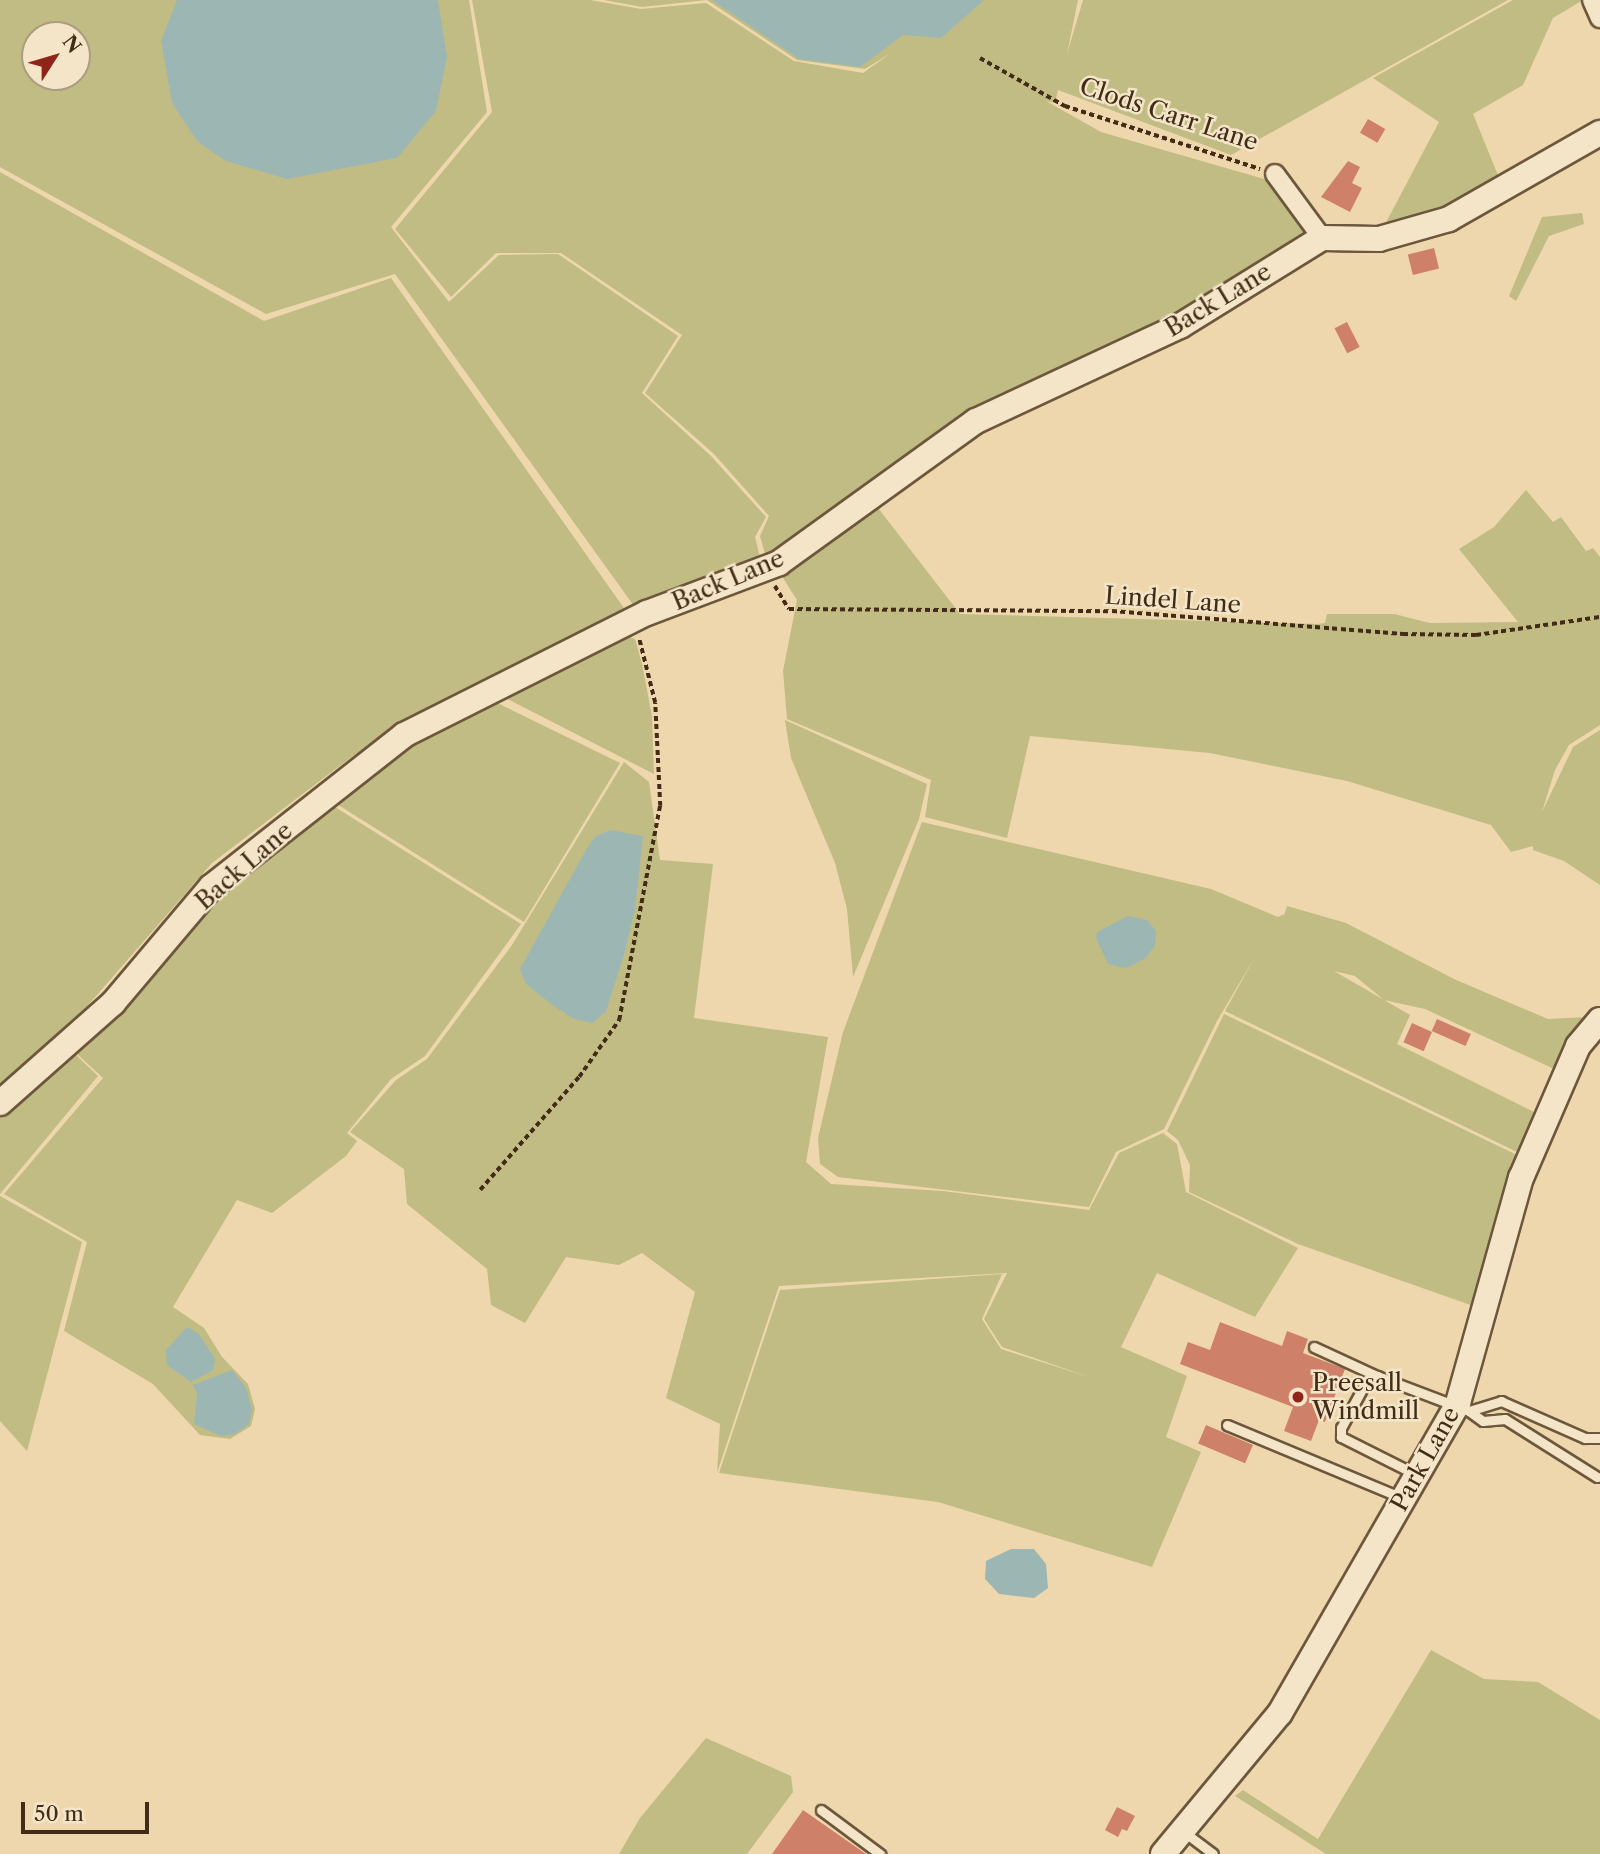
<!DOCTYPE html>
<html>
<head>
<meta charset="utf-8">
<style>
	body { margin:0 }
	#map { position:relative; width:1600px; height:1854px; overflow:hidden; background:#eed7ac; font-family:"Libre Caslon Text",serif }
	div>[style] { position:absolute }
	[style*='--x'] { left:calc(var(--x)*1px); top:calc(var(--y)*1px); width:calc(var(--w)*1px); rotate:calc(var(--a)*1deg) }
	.green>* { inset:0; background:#c0bc84 }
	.water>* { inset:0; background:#9cb7b3 }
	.building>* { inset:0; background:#ce8168; transform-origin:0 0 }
	.path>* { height:3.5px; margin-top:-1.75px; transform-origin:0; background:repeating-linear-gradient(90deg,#422c17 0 5px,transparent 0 8.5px) }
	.roads { filter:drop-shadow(2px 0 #6d573c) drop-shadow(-2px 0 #6d573c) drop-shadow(0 2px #6d573c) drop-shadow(0 -2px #6d573c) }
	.lane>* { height:9px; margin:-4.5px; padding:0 4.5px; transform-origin:4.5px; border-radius:4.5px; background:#f4e5c9 }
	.street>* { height:18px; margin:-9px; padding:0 9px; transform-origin:9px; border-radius:9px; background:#f4e5c9 }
	.secondary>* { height:24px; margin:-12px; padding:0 12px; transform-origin:12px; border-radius:12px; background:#f4e5c9 }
	.dots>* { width:19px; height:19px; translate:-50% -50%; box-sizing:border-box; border:4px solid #f4e5c9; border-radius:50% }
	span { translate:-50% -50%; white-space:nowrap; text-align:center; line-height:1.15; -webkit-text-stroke:5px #f4e5c9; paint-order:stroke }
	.street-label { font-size:24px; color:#422c17 }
	.poi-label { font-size:24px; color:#422c17 }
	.left { translate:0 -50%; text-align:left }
	.north { position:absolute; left:21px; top:21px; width:70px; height:70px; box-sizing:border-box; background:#f4e5c9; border:2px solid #ad9b82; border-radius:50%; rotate:53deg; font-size:19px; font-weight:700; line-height:28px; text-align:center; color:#422c17 }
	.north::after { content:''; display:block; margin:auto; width:24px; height:32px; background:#8f2418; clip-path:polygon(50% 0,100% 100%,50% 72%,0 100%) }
	.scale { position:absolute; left:21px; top:1802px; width:128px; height:32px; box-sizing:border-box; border:4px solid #422c17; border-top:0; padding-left:9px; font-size:21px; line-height:24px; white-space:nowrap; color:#422c17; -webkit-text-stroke:5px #f4e5c9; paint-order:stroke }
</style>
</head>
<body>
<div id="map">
	<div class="green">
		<i style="clip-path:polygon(evenodd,0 0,469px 0,487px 112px,391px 227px,449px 302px,499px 255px,558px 254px,678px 336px,642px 393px,711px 456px,766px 517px,755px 537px,761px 561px,634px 606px,395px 274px,266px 314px,0 167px,0 0,35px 35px,77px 35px,77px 77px,35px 77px,35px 35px)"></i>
		<i style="clip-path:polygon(472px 0,590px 0,641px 9px,706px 3px,794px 61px,863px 73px,891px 53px,865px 69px,797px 60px,707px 0,642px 7px,604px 0,1078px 0,1067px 54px,1083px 0,1508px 0,1231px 155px,1058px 90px,1055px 103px,1046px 101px,1101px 132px,1275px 182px,1309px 230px,1288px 248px,767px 561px,760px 536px,769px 516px,714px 454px,645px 393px,682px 335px,561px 253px,496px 253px,451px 297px,395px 229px,492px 112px)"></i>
		<i style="clip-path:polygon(1513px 0,1583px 0,1553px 18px,1523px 85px,1473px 114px,1502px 185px,1443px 213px,1381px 232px,1439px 122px,1373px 78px)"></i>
		<i style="clip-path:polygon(0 172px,264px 321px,391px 278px,626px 611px,461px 692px,354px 755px,212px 863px,62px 1035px,0 1087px)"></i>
		<i style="clip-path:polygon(1582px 213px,1584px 224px,1549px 236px,1516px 301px,1509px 296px,1542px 217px)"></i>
		<i style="clip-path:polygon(1526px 490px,1553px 522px,1561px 517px,1586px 551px,1593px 548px,1600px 557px,1600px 725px,1569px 745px,1555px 770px,1542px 812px,1573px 747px,1600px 730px,1600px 885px,1564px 861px,1533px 850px,1533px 846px,1511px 852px,1491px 825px,1347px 781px,1210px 753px,1030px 736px,1007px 838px,925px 817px,931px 780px,787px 719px,783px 671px,797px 600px,778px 570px,875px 504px,960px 614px,1317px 624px,1325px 623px,1327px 614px,1394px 614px,1430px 623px,1518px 622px,1459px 549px,1494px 527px)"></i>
		<i style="clip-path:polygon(621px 634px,635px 639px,642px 664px,652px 716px,654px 774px,498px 694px)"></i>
		<i style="clip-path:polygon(491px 700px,620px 763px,524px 922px,332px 801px,396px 745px)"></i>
		<i style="clip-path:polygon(785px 720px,927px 784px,919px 819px,853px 977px,847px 909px,835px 863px,791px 758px)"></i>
		<i style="clip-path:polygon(624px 762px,649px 782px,660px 860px,713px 864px,694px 1018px,828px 1037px,806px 1162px,831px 1184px,943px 1191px,1089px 1210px,1119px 1153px,1163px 1133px,1177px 1144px,1186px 1192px,1298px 1248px,1255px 1317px,1157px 1273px,1121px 1347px,1187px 1376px,1166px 1437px,1201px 1452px,1152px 1567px,938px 1502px,719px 1473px,780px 1290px,1002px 1274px,982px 1319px,1001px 1349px,1092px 1378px,1002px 1347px,984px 1319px,1007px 1273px,779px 1286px,717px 1473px,720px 1424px,666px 1398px,695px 1292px,642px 1253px,619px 1265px,566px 1257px,525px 1323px,491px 1305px,487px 1269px,407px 1204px,404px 1169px,350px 1132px,396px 1080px,427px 1059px,512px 945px)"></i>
		<i style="clip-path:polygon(327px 802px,521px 924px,425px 1056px,391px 1079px,347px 1133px,357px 1141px,346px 1156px,272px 1213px,237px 1200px,173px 1307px,204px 1328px,222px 1357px,248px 1384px,255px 1409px,251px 1426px,230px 1439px,200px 1435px,153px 1384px,64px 1331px,87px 1242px,4px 1194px,103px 1078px,74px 1051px,227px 882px)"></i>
		<i style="clip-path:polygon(922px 822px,1211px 889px,1278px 917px,1284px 914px,1283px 919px,1287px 906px,1346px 923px,1454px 979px,1548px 1019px,1586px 1017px,1554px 1069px,1425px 1009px,1384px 1000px,1355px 976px,1334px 971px,1410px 1015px,1397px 1044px,1534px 1112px,1517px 1152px,1225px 1011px,1255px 957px,1217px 1021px,1164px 1129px,1116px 1152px,1089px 1207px,838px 1177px,820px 1164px,818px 1138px,843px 1032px)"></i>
		<i style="clip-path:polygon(1224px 1014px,1517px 1155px,1476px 1307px,1298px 1244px,1189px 1192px,1190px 1165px,1178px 1140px,1167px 1131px)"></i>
		<i style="clip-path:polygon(73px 1052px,98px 1076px,0 1194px,0 1111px)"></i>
		<i style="clip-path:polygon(0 1196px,82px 1242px,27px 1451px,0 1421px)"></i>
		<i style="clip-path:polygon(1431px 1650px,1484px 1679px,1538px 1682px,1600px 1720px,1600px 1854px,1326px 1854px,1235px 1796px,1243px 1790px,1318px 1839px)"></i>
		<i style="clip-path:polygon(706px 1738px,791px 1776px,793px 1792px,747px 1854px,619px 1854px,640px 1818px)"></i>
	</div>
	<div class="water">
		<i style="clip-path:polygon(177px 0,438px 0,447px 57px,436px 111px,397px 158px,287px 179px,226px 161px,197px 141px,172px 103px,161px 41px)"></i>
		<i style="clip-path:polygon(712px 0,984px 0,941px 38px,903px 35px,860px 67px,799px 59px)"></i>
		<i style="clip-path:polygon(610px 830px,643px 836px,635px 909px,624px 955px,606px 1011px,593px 1023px,574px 1019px,551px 1004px,526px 984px,520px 969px,587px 848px,596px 836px)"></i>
		<i style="clip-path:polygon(1128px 916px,1147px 920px,1156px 931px,1155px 945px,1146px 958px,1126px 968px,1108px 964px,1096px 938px,1097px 932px)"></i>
		<i style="clip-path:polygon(187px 1327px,199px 1334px,215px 1359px,213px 1370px,191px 1382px,167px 1365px,166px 1350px)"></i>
		<i style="clip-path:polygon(232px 1370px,246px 1388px,252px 1410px,249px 1424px,235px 1434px,221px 1436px,194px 1424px,197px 1393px,193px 1385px)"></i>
		<i style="clip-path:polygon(1011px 1549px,1034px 1549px,1046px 1564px,1048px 1588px,1034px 1598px,999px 1594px,985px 1579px,986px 1561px)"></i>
	</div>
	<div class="building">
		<i style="left:1368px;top:119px;width:20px;height:16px;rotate:30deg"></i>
		<i style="clip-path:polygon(1348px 161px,1360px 167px,1352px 183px,1362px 188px,1350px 212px,1321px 197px)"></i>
		<i style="left:1434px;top:248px;width:21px;height:27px;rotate:76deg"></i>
		<i style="left:1347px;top:322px;width:28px;height:14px;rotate:63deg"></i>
		<i style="left:1437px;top:1019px;width:37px;height:13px;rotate:24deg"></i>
		<i style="left:1412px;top:1023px;width:22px;height:21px;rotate:24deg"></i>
		<i style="clip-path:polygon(1220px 1322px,1282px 1346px,1287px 1331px,1308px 1339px,1303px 1353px,1345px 1369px,1325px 1422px,1319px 1420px,1311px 1441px,1284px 1431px,1293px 1407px,1180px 1364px,1188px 1342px,1210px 1350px)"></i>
		<i style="left:1206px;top:1425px;width:51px;height:20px;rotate:23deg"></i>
		<i style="clip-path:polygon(1117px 1807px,1135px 1816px,1127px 1831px,1122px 1829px,1118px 1837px,1105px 1830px)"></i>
		<i style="clip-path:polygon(803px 1810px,866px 1854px,772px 1854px)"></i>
	</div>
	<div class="path">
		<i style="--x:980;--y:58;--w:98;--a:29.5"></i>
		<i style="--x:1065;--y:106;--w:205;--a:17.9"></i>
		<i style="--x:775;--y:586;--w:27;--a:59"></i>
		<i style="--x:789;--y:609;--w:323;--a:0.4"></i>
		<i style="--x:1112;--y:611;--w:292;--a:4.5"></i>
		<i style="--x:1403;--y:634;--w:73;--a:0.8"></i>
		<i style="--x:1476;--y:635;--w:125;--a:-8.3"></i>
		<i style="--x:480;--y:1190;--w:150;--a:-48.8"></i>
		<i style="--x:579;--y:1077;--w:70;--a:-54.9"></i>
		<i style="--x:619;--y:1020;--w:218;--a:-79.2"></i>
		<i style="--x:660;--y:806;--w:103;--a:-92.8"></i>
		<i style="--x:655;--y:703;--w:66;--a:-104"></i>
	</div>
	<div class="roads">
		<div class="lane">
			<i style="--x:1314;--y:1347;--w:69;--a:24.7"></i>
			<i style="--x:1469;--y:1411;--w:17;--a:36"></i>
			<i style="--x:1483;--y:1421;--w:22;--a:-5"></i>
			<i style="--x:1505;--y:1419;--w:109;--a:32.2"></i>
			<i style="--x:1227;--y:1425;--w:187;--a:22.6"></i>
			<i style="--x:1415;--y:1474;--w:83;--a:-153.4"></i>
			<i style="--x:1341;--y:1437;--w:9;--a:-90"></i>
			<i style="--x:1341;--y:1428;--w:55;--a:-61.6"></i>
			<i style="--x:1367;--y:1380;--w:11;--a:-22"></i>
			<i style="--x:1377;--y:1376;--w:98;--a:20.8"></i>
			<i style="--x:1469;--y:1411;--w:34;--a:-17"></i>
			<i style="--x:1501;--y:1401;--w:92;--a:23.8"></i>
			<i style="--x:1585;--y:1438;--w:15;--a:0"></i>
			<i style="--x:821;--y:1810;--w:74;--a:36.7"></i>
			<i style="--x:1184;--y:1832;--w:36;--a:37"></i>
		</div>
		<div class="street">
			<i style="--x:1592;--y:0;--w:20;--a:66"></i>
			<i style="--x:1275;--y:174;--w:79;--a:53.7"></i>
		</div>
		<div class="secondary">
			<i style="--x:0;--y:1103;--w:151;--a:-41.5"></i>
			<i style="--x:113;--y:1003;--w:152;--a:-49.8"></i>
			<i style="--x:211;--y:887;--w:246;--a:-38.2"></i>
			<i style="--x:404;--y:735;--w:272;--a:-26.7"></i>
			<i style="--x:647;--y:613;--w:141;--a:-20.7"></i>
			<i style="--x:779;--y:563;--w:243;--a:-35.8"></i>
			<i style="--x:976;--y:421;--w:225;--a:-25"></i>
			<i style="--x:1180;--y:326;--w:167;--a:-31.8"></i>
			<i style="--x:1322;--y:238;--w:57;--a:1"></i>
			<i style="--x:1379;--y:239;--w:73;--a:-15.9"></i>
			<i style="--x:1449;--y:219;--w:174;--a:-29.7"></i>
			<i style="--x:1163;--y:1854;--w:183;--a:-50.3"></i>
			<i style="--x:1280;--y:1713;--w:357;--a:-60.1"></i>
			<i style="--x:1458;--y:1403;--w:234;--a:-74.4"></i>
			<i style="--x:1521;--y:1178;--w:144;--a:-66.6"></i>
			<i style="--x:1578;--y:1046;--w:34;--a:-50"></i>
		</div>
	</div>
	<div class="dots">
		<i style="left:1298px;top:1397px;background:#8f2418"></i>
	</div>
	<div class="street-label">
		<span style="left:1169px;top:114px;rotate:18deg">Clods Carr Lane</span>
		<span style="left:1218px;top:300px;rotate:-31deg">Back Lane</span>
		<span style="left:728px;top:580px;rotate:-23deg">Back Lane</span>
		<span style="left:1173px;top:600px;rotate:4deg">Lindel Lane</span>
		<span style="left:244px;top:866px;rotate:-41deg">Back Lane</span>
		<span style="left:1425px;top:1459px;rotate:-61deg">Park Lane</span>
	</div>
	<div class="poi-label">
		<span class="left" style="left:1312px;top:1397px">Preesall<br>Windmill</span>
	</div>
	<div class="north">N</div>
	<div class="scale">50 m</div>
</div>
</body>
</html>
